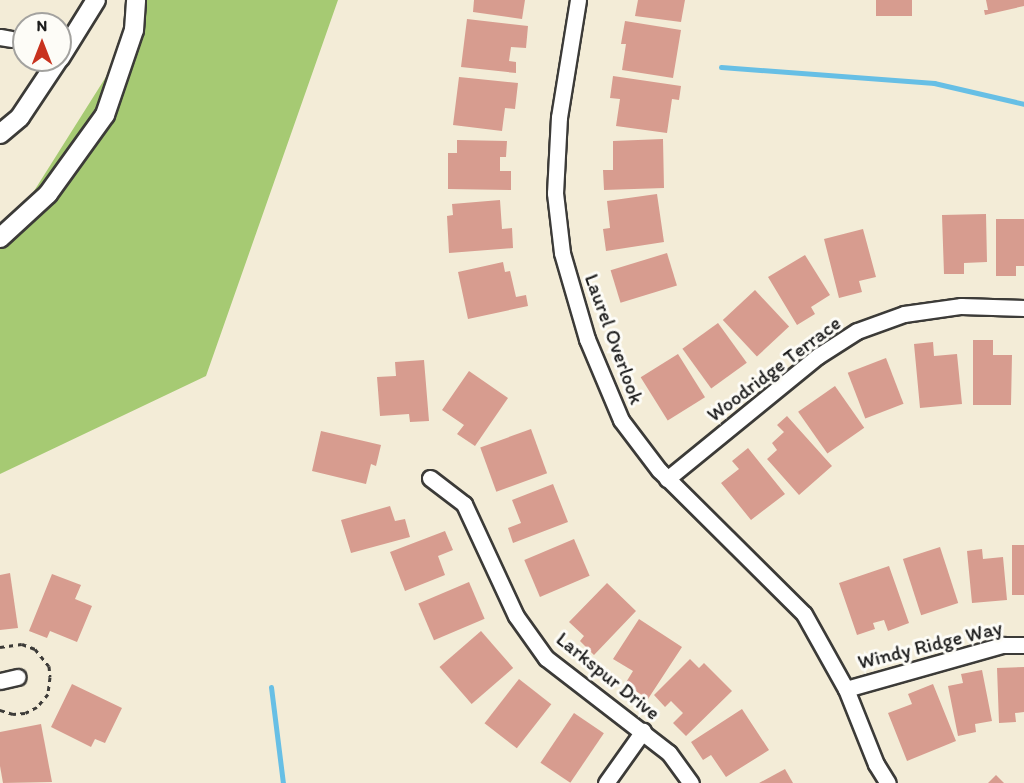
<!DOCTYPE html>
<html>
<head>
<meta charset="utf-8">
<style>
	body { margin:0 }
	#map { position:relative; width:1024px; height:783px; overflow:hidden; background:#f3ecd7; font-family:Itim,sans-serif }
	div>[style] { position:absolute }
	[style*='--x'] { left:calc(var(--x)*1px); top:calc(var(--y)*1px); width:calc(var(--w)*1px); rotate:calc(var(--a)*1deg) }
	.green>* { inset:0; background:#a6ca73 }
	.stream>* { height:5px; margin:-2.5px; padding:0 2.5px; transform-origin:2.5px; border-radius:2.5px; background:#67bfe5 }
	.building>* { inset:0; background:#d79c8f; transform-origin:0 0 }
	.path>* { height:3px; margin-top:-1.5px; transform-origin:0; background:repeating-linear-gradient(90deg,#3c3b38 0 4.5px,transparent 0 9px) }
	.roads { filter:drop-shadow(2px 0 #3c3b38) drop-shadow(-2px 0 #3c3b38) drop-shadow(0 2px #3c3b38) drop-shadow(0 -2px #3c3b38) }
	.minor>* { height:15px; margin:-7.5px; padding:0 7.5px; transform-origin:7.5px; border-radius:7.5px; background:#fff }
	.tertiary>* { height:18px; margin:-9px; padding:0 9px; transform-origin:9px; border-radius:9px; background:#fff }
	span { translate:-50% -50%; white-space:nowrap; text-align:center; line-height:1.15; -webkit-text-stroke:6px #fdfcf7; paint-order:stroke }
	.street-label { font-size:20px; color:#1c1c1c }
	.north { position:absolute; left:12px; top:12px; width:60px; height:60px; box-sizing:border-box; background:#fdfcf7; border:2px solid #a3a29f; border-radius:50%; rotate:0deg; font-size:16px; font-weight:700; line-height:24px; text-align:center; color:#1c1c1c }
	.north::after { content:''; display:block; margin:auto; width:21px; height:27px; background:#c8321e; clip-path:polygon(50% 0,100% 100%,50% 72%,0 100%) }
</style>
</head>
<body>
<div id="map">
	<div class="green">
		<i style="clip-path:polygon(142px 0,338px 0,206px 376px,0 474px,0 245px,138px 26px)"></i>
	</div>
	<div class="stream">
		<i style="--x:721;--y:67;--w:214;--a:4.3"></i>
		<i style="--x:934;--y:83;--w:92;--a:13.1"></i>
		<i style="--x:271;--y:687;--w:97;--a:82.9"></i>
	</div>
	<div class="building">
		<i style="clip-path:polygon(474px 0,525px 0,522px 19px,473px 12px)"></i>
		<i style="clip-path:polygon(638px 0,685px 0,681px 22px,635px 16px)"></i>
		<i style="left:876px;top:0;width:36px;height:16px"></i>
		<i style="clip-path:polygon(986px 0,1024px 0,1024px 6px,985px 15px,984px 10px,988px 10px)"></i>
		<i style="clip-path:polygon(467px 19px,528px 26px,526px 48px,511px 47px,509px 61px,516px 62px,516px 73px,461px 67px)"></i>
		<i style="clip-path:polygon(625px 21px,681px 30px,673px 78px,622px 70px,626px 44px,621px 44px)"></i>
		<i style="clip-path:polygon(613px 76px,681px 86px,679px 100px,672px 99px,667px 133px,616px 126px,620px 99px,610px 98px)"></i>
		<i style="clip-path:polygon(459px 77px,518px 83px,515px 109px,505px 108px,502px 131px,453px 125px)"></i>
		<i style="clip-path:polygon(663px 139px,664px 188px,604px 190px,603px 170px,613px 170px,613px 141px)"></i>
		<i style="clip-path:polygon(457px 140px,507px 141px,506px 157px,500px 157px,500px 171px,511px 171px,511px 190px,448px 189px,448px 153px,457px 153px)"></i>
		<i style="clip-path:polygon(657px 194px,664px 242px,606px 251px,603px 229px,610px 228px,607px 201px)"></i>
		<i style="clip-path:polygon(500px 200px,502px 229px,512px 228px,513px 248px,449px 253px,447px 216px,453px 215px,452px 204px)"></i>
		<i style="clip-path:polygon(986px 214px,987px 262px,964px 263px,964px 274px,944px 274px,942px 215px)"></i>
		<i style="clip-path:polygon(996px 219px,1024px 219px,1024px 266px,1016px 266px,1016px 276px,996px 276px)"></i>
		<i style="clip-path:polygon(863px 229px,876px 277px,859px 281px,862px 292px,839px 298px,824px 239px)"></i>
		<i style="left:667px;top:253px;width:34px;height:59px;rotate:73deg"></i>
		<i style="clip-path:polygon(805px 255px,830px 295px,811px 307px,815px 314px,797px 325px,768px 277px)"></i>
		<i style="clip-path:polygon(503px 262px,505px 272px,510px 271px,516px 297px,526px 295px,528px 306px,468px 319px,458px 272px)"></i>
		<i style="left:755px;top:290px;width:50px;height:44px;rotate:47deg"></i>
		<i style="left:718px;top:323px;width:49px;height:44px;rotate:54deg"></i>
		<i style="clip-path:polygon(973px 340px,993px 340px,993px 355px,1012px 355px,1011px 405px,973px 405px)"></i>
		<i style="clip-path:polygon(933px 342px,934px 356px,957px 354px,962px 404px,920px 408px,914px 344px)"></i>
		<i style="left:678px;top:354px;width:51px;height:44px;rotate:58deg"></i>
		<i style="left:886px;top:358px;width:49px;height:41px;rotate:69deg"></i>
		<i style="clip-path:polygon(424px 360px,429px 421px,410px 422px,409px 414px,380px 416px,377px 377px,396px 376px,395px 362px)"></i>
		<i style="clip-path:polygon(469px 371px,508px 398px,475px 446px,457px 434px,464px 425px,442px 410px)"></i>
		<i style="left:835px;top:386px;width:51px;height:45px;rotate:55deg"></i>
		<i style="clip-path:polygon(787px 416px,832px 466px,799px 495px,767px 459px,777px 450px,772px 443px,784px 432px,777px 425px)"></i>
		<i style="left:531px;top:429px;width:47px;height:54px;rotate:70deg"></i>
		<i style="clip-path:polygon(321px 431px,381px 445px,376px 466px,371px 464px,366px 484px,312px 471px)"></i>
		<i style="clip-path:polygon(748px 448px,785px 494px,751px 520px,721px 483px,739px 469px,732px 461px)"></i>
		<i style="clip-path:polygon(553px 484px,568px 522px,513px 543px,508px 528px,521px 523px,512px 500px)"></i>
		<i style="clip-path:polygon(390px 506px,395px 521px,405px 519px,410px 537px,351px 553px,341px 520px)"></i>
		<i style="clip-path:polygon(445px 531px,453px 550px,438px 556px,445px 575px,405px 591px,390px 552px)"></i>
		<i style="left:574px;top:539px;width:40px;height:54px;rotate:67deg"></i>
		<i style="left:1012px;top:545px;width:12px;height:50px"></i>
		<i style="left:940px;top:547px;width:59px;height:39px;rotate:72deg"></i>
		<i style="clip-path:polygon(982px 549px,983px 559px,1003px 557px,1007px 600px,972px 603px,967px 551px)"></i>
		<i style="clip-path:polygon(889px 566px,909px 623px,888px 631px,884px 620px,873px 623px,875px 629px,857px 635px,839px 583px)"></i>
		<i style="clip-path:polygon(10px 573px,18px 628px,0 630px,0 575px)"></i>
		<i style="clip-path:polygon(52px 574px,81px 585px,75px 599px,92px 606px,77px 642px,50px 631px,47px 638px,29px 631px)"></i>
		<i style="left:469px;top:582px;width:40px;height:55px;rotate:67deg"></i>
		<i style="clip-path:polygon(607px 583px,636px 611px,594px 655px,580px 641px,584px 636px,569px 622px)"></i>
		<i style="clip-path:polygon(639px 619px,682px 647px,648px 699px,625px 684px,633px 671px,613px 659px)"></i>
		<i style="left:481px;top:631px;width:49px;height:55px;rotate:49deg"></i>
		<i style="clip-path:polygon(690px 659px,699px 668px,704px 663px,732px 691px,686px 736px,673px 723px,683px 713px,671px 701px,665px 707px,654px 695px)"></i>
		<i style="clip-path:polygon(1024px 667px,1024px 712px,1015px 713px,1016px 722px,999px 723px,997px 668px)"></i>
		<i style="clip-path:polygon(982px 670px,992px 721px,975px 724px,976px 732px,958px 736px,948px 686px,963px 683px,961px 674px)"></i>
		<i style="left:519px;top:679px;width:41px;height:56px;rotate:38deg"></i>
		<i style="clip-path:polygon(72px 684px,122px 708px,105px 743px,95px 739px,91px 747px,51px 727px)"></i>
		<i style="clip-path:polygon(933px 684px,956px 741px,907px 761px,888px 713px,912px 704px,908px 694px)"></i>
		<i style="clip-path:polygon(742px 709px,769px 750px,726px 777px,711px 755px,703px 760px,691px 742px)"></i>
		<i style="left:574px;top:713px;width:36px;height:60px;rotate:34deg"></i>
		<i style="clip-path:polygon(41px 724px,52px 782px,3px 783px,0 766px,0 732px)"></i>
		<i style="clip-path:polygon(785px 769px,793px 783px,759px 783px)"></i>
		<i style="clip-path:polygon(996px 775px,1004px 783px,988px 783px)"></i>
	</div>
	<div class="path">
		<i style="--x:0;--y:647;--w:22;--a:-8"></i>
		<i style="--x:22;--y:644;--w:14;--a:21"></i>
		<i style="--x:35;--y:649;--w:22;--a:51"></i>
		<i style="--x:49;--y:666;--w:11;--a:85"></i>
		<i style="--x:50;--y:677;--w:17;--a:97"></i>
		<i style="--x:48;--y:694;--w:17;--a:130"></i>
		<i style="--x:37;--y:707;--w:13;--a:153"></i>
		<i style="--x:25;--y:713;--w:12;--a:175"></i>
		<i style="--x:13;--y:714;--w:14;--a:-163"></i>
	</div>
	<div class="roads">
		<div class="minor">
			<i style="--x:578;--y:0;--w:119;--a:99.2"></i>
			<i style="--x:559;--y:117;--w:76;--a:93"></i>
			<i style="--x:555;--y:193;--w:60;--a:83.3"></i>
			<i style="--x:562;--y:253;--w:90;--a:73.8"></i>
			<i style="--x:587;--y:339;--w:88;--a:67.2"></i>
			<i style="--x:621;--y:420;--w:63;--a:52.8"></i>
			<i style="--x:659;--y:470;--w:204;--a:44.8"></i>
			<i style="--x:804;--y:614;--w:86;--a:60.8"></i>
			<i style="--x:846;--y:689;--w:81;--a:68.2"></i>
			<i style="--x:876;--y:764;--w:22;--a:58"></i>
			<i style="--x:0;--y:37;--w:11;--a:10"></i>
			<i style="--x:430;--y:478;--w:43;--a:37.4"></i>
			<i style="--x:464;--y:504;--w:123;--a:65.1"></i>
			<i style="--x:516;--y:616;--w:52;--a:54.5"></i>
			<i style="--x:546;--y:658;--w:155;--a:37.7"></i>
			<i style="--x:669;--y:753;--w:37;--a:54"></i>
			<i style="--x:667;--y:479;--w:195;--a:-39.2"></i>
			<i style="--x:818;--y:356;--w:46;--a:-32.7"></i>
			<i style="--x:857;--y:331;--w:50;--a:-19.9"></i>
			<i style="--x:904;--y:314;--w:58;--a:-8"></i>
			<i style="--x:961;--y:306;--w:63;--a:1.8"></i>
			<i style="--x:0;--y:681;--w:18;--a:-13"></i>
			<i style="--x:846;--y:689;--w:163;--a:-15.7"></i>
			<i style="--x:1003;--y:645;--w:21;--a:0"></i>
			<i style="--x:606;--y:783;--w:64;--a:-54.6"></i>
		</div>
		<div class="tertiary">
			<i style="--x:60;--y:58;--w:68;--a:-58.2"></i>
			<i style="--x:0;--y:134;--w:26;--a:-40"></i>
			<i style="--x:20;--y:117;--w:69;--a:-56.3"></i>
			<i style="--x:0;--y:238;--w:65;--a:-42.5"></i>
			<i style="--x:48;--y:194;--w:97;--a:-54.2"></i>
			<i style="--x:105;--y:115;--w:90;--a:-71.2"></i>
			<i style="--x:134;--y:30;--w:30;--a:-86"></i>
		</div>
	</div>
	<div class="street-label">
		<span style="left:614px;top:339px;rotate:70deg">Laurel Overlook</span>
		<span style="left:774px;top:369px;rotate:-37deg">Woodridge Terrace</span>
		<span style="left:930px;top:645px;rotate:-14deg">Windy Ridge Way</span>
		<span style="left:608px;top:676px;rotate:39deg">Larkspur Drive</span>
	</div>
	<div class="north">N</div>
</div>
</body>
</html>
